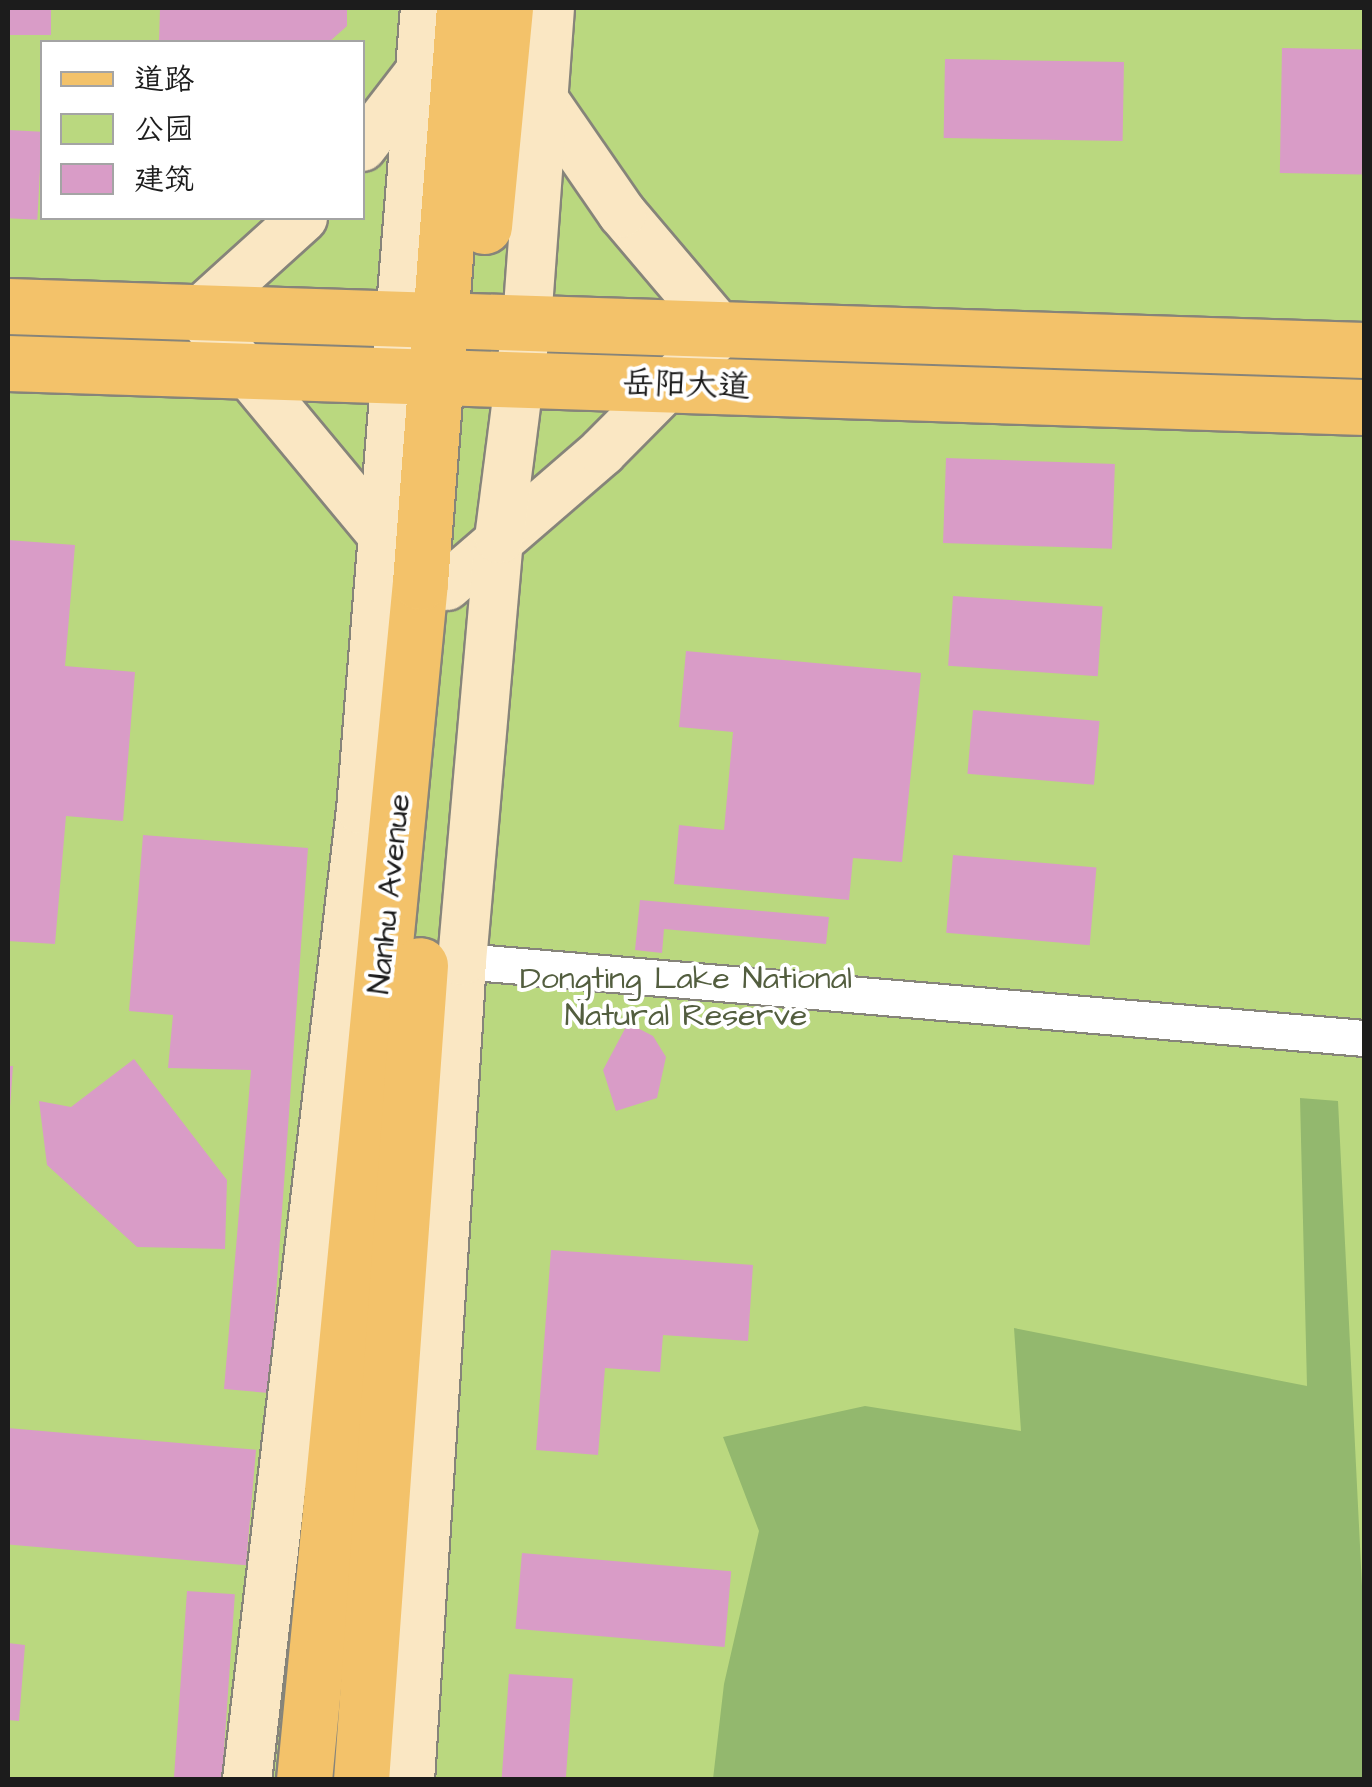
<!DOCTYPE html>
<html>
<head>
<meta charset="utf-8">
<style>
	body { margin:0 }
	#map { position:relative; width:1372px; height:1787px; overflow:hidden; background:#f1edd8; font-family:"Architects Daughter","LXGW WenKai TC",sans-serif }
	div>[style] { position:absolute }
	[style*='--x'] { left:calc(var(--x)*1px); top:calc(var(--y)*1px); width:calc(var(--w)*1px); rotate:calc(var(--a)*1deg) }
	.green>* { inset:0; background:#bad87f }
	.forest>* { inset:0; background:#93b86e }
	.building>* { inset:0; background:#d99cc7; transform-origin:0 0 }
	.roads { filter:drop-shadow(2px 0 #86847a) drop-shadow(-2px 0 #86847a) drop-shadow(0 2px #86847a) drop-shadow(0 -2px #86847a) }
	.minor>* { height:35px; margin:-17.5px; padding:0 17.5px; transform-origin:17.5px; border-radius:17.5px; background:#fff }
	.secondary>* { height:48px; margin:-24px; padding:0 24px; transform-origin:24px; border-radius:24px; background:#fae7c3 }
	.primary>* { height:55px; margin:-27.5px; padding:0 27.5px; transform-origin:27.5px; border-radius:27.5px; background:#f3c26a }
	span { translate:-50% -50%; white-space:nowrap; text-align:center; line-height:1.15; -webkit-text-stroke:8px #fff; paint-order:stroke }
	.street-label { font-size:32px; color:#1c1c1c }
	.park-label { font-size:32px; color:#535e3f }
	.frame { position:absolute; inset:0; border:10px solid #1c1c1c; pointer-events:none }
	.legend { position:absolute; left:40px; top:40px; width:325px; height:180px; box-sizing:border-box; background:#fff; border:2px solid #a4a4a4; margin:0; padding:12px 18px; list-style:none; font-size:30px; color:#1c1c1c }
	.legend li { display:flex; align-items:center; gap:20px; height:50px }
	.legend b { width:50px; border:2px solid #a4a4a4 }
</style>
</head>
<body>
<div id="map">
	<div class="green">
		<i style="clip-path:polygon(evenodd,8px 8px,1364px 8px,1364px 1779px,8px 1780px,8px 8px,42px 42px,362px 42px,362px 218px,42px 218px,42px 42px)"></i>
	</div>
	<div class="forest">
		<i style="clip-path:polygon(1300px 1098px,1338px 1101px,1364px 1627px,1364px 1779px,713px 1779px,724px 1684px,759px 1531px,723px 1437px,865px 1406px,1021px 1431px,1014px 1328px,1307px 1386px)"></i>
	</div>
	<div class="building">
		<i style="left:8px;top:8px;width:43px;height:27px"></i>
		<i style="clip-path:polygon(160px 8px,347px 8px,347px 26px,329px 42px,159px 42px)"></i>
		<i style="left:1282px;top:48px;width:82px;height:125px;rotate:1deg"></i>
		<i style="left:945px;top:59px;width:179px;height:79px;rotate:1deg"></i>
		<i style="left:8px;top:130px;width:34px;height:88px;rotate:3deg"></i>
		<i style="left:946px;top:458px;width:169px;height:85px;rotate:2deg"></i>
		<i style="clip-path:polygon(8px 540px,75px 545px,65px 666px,135px 672px,123px 821px,66px 816px,55px 944px,8px 941px)"></i>
		<i style="left:953px;top:596px;width:150px;height:70px;rotate:4deg"></i>
		<i style="clip-path:polygon(686px 651px,921px 673px,902px 862px,853px 858px,849px 900px,674px 884px,679px 825px,724px 830px,733px 732px,679px 727px)"></i>
		<i style="left:973px;top:710px;width:127px;height:64px;rotate:5deg"></i>
		<i style="clip-path:polygon(143px 835px,308px 848px,269px 1393px,224px 1389px,251px 1070px,168px 1068px,173px 1015px,129px 1011px)"></i>
		<i style="left:953px;top:855px;width:144px;height:78px;rotate:5deg"></i>
		<i style="clip-path:polygon(640px 900px,829px 917px,826px 944px,664px 929px,662px 953px,635px 950px)"></i>
		<i style="clip-path:polygon(628px 1023px,653px 1036px,666px 1057px,657px 1098px,616px 1111px,603px 1070px)"></i>
		<i style="clip-path:polygon(134px 1059px,227px 1180px,225px 1249px,137px 1247px,47px 1165px,39px 1101px,71px 1107px)"></i>
		<i style="clip-path:polygon(8px 1066px,13px 1066px,10px 1107px,8px 1107px)"></i>
		<i style="clip-path:polygon(551px 1250px,753px 1265px,748px 1341px,663px 1335px,660px 1372px,605px 1368px,598px 1455px,536px 1450px)"></i>
		<i style="left:8px;top:1428px;width:249px;height:116px;rotate:5deg"></i>
		<i style="left:522px;top:1553px;width:210px;height:76px;rotate:5deg"></i>
		<i style="left:187px;top:1591px;width:48px;height:190px;rotate:4deg"></i>
		<i style="clip-path:polygon(8px 1643px,25px 1645px,19px 1721px,8px 1720px)"></i>
		<i style="left:509px;top:1674px;width:64px;height:106px;rotate:4deg"></i>
	</div>
	<div class="roads">
		<div class="minor">
			<i style="--x:462;--y:961;--w:905;--a:4.88"></i>
		</div>
		<div class="secondary">
			<i style="--x:362;--y:147;--w:98;--a:-52.4"></i>
			<i style="--x:303;--y:218;--w:142;--a:137.9"></i>
			<i style="--x:198;--y:313;--w:305;--a:50.3"></i>
			<i style="--x:447;--y:586;--w:205;--a:-40.8"></i>
			<i style="--x:602;--y:452;--w:170;--a:-45.2"></i>
			<i style="--x:722;--y:331;--w:155;--a:-130.3"></i>
			<i style="--x:622;--y:213;--w:150;--a:-124.6"></i>
			<i style="--x:247;--y:1780;--w:977;--a:-83.3"></i>
			<i style="--x:361;--y:810;--w:805;--a:-85.44"></i>
			<i style="--x:410;--y:1780;--w:821;--a:-86.37"></i>
			<i style="--x:462;--y:961;--w:424;--a:-85"></i>
			<i style="--x:499;--y:539;--w:220;--a:-82.7"></i>
			<i style="--x:527;--y:321;--w:314;--a:-85.8"></i>
		</div>
		<div class="primary">
			<i style="--x:484;--y:226;--w:219;--a:-84.5"></i>
			<i style="--x:8;--y:306;--w:1357;--a:1.86"></i>
			<i style="--x:8;--y:363;--w:1357;--a:1.86"></i>
			<i style="--x:304;--y:1780;--w:1204;--a:-84.47"></i>
			<i style="--x:420;--y:582;--w:576;--a:-85.62"></i>
			<i style="--x:361;--y:1780;--w:817;--a:-85.86"></i>
		</div>
	</div>
	<div class="street-label">
		<span style="left:686px;top:386px;rotate:2deg">岳阳大道</span>
		<span style="left:390px;top:894px;rotate:-84deg">Nanhu Avenue</span>
	</div>
	<div class="park-label">
		<span style="left:686px;top:998px">Dongting Lake National<br>Natural Reserve</span>
	</div>
	<div class="frame"></div>
	<ul class="legend">
	<li><b style="height:12px;background:#f3c26a"></b>道路</li>
	<li><b style="height:28px;background:#bad87f"></b>公园</li>
	<li><b style="height:28px;background:#d99cc7"></b>建筑</li>
	</ul>
</div>
</body>
</html>
